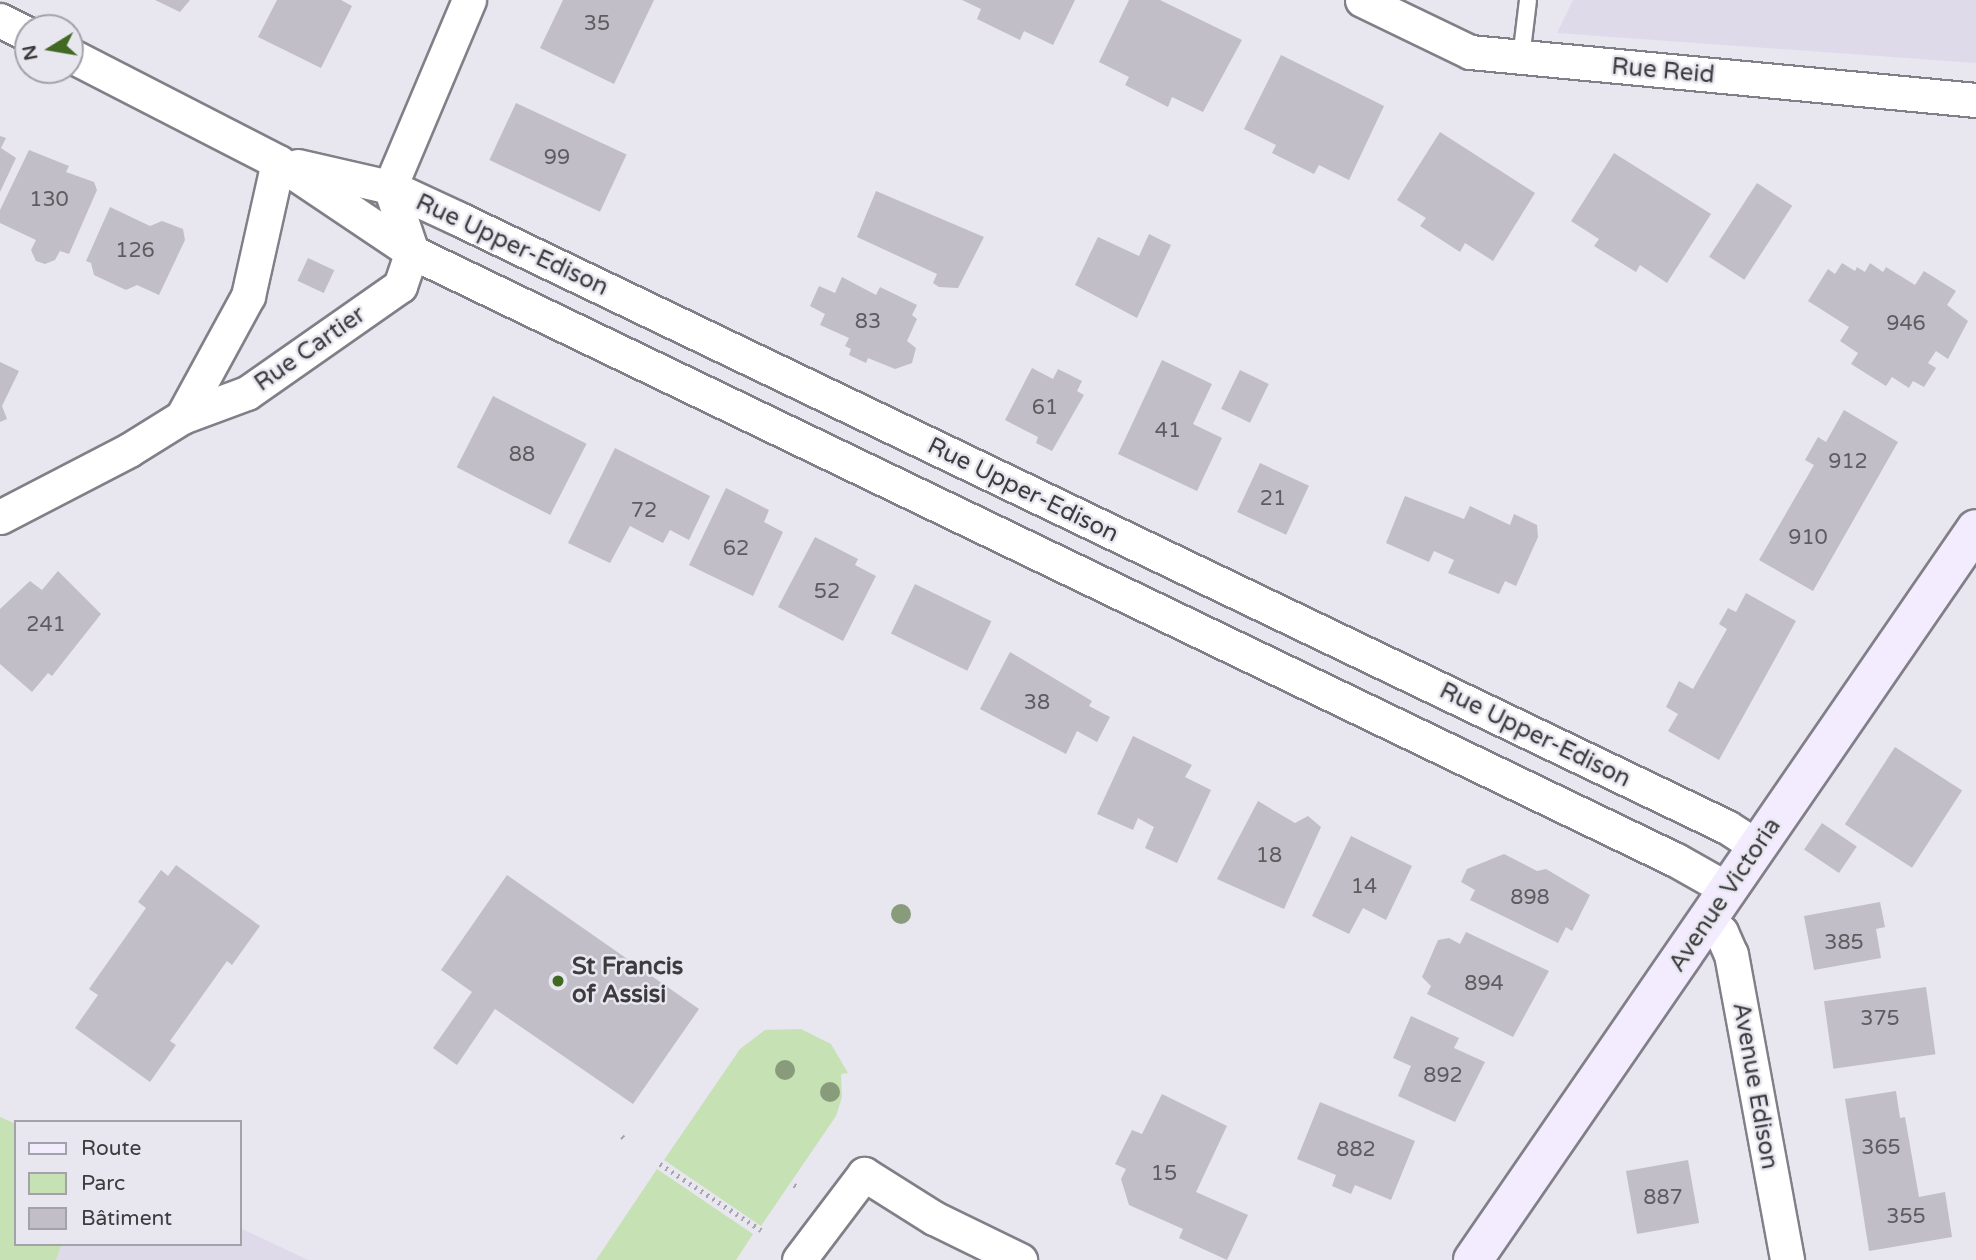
<!DOCTYPE html>
<html>
<head>
<meta charset="utf-8">
<style>
	body { margin:0 }
	#map { position:relative; width:1976px; height:1260px; overflow:hidden; background:#e8e6ef; font-family:"Varela Round",sans-serif }
	div>[style] { position:absolute }
	[style*='--x'] { left:calc(var(--x)*1px); top:calc(var(--y)*1px); width:calc(var(--w)*1px); rotate:calc(var(--a)*1deg) }
	.built>* { inset:0; background:#dfdaea }
	.green>* { inset:0; background:#c6e2b5 }
	.building>* { inset:0; background:#c1bec7; transform-origin:0 0 }
	.path>* { height:4.5px; margin-top:-2.25px; transform-origin:0; background:repeating-linear-gradient(90deg,#a8a6ad 0 2px,transparent 0 7px) }
	.roads { filter:drop-shadow(2px 0 #817f87) drop-shadow(-2px 0 #817f87) drop-shadow(0 2px #817f87) drop-shadow(0 -2px #817f87) }
	.lane>* { height:16px; margin:-8px; padding:0 8px; transform-origin:8px; border-radius:8px; background:#fff }
	.street>* { height:33px; margin:-16.5px; padding:0 16.5px; transform-origin:16.5px; border-radius:16.5px; background:#fff }
	.secondary>* { height:38px; margin:-19px; padding:0 19px; transform-origin:19px; border-radius:19px; background:#f2ecfe }
	.trees>* { width:20px; height:20px; margin:-10px; border-radius:50%; background:#889c7c }
	.dots>* { width:19px; height:19px; translate:-50% -50%; box-sizing:border-box; border:4px solid #e8e6ef; border-radius:50% }
	span { translate:-50% -50%; white-space:nowrap; text-align:center; line-height:1.15; -webkit-text-stroke:5px #e8e6ef; paint-order:stroke }
	.number-label { font-size:21px; color:#5d5c60 }
	.number-label span { -webkit-text-stroke-width:0 }
	.street-label { font-size:24px; color:#3c3b3e }
	.poi-label { font-size:24px; color:#3c3b3e; font-weight:700 }
	.left { translate:0 -50%; text-align:left }
	.legend { position:absolute; left:14px; top:1120px; width:228px; height:126px; box-sizing:border-box; background:#e8e6ef; border:2px solid #a3a2a8; margin:0; padding:9px 12px; list-style:none; font-size:21px; color:#3c3b3e }
	.legend li { display:flex; align-items:center; gap:14px; height:35px }
	.legend b { width:35px; border:2px solid #a3a2a8 }
	.north { position:absolute; left:14px; top:14px; width:70px; height:70px; box-sizing:border-box; background:#e8e6ef; border:2px solid #a3a2a8; border-radius:50%; rotate:259deg; font-size:19px; font-weight:700; line-height:28px; text-align:center; color:#3c3b3e }
	.north::after { content:''; display:block; margin:auto; width:24px; height:32px; background:#426924; clip-path:polygon(50% 0,100% 100%,50% 72%,0 100%) }
</style>
</head>
<body>
<div id="map">
	<div class="built">
		<i style="clip-path:polygon(1573px 0,1976px 0,1976px 63px,1557px 33px)"></i>
		<i style="clip-path:polygon(240px 1228px,308px 1260px,56px 1260px,62px 1244px,240px 1244px)"></i>
	</div>
	<div class="green">
		<i style="clip-path:polygon(801px 1029px,831px 1044px,848px 1073px,841px 1074px,842px 1097px,836px 1116px,761px 1226px,664px 1160px,740px 1049px,765px 1030px)"></i>
		<i style="clip-path:polygon(0 1117px,16px 1124px,16px 1244px,62px 1244px,56px 1260px,0 1260px)"></i>
		<i style="clip-path:polygon(657px 1169px,753px 1234px,736px 1260px,596px 1260px)"></i>
	</div>
	<div class="building">
		<i style="clip-path:polygon(155px 0,190px 0,180px 12px)"></i>
		<i style="clip-path:polygon(277px 0,341px 0,352px 6px,321px 68px,258px 37px)"></i>
		<i style="clip-path:polygon(563px 0,654px 0,614px 84px,540px 48px)"></i>
		<i style="clip-path:polygon(962px 0,1075px 0,1053px 45px,1024px 31px,1020px 40px,977px 19px,981px 9px)"></i>
		<i style="clip-path:polygon(1129px 0,1160px 0,1242px 40px,1203px 112px,1172px 97px,1168px 107px,1125px 85px,1129px 77px,1099px 62px)"></i>
		<i style="clip-path:polygon(1281px 55px,1384px 106px,1349px 180px,1319px 165px,1314px 174px,1272px 153px,1276px 145px,1244px 129px)"></i>
		<i style="left:516px;top:103px;width:122px;height:63px;rotate:25deg"></i>
		<i style="clip-path:polygon(1440px 132px,1535px 193px,1493px 261px,1465px 243px,1460px 252px,1420px 226px,1426px 218px,1397px 200px)"></i>
		<i style="clip-path:polygon(0 136px,6px 138px,1px 148px,16px 158px,0 192px)"></i>
		<i style="clip-path:polygon(29px 150px,69px 166px,66px 172px,94px 182px,97px 190px,69px 254px,60px 251px,55px 260px,45px 264px,36px 261px,31px 250px,36px 240px,0 223px,0 210px)"></i>
		<i style="clip-path:polygon(1614px 153px,1711px 214px,1667px 283px,1640px 265px,1636px 272px,1594px 246px,1599px 239px,1571px 221px)"></i>
		<i style="left:1757px;top:183px;width:42px;height:88px;rotate:33deg"></i>
		<i style="clip-path:polygon(876px 191px,984px 237px,958px 288px,939px 287px,933px 283px,937px 274px,857px 237px)"></i>
		<i style="clip-path:polygon(110px 207px,150px 226px,162px 221px,183px 229px,185px 240px,159px 295px,137px 285px,126px 290px,94px 275px,91px 263px,86px 261px)"></i>
		<i style="clip-path:polygon(1149px 234px,1171px 245px,1137px 318px,1075px 285px,1098px 237px,1139px 256px)"></i>
		<i style="left:308px;top:258px;width:29px;height:25px;rotate:25deg"></i>
		<i style="clip-path:polygon(1842px 263px,1855px 271px,1857px 267px,1865px 272px,1870px 263px,1883px 272px,1886px 267px,1915px 285px,1924px 271px,1956px 291px,1947px 305px,1968px 321px,1948px 359px,1936px 351px,1928px 363px,1936px 368px,1924px 387px,1913px 381px,1909px 388px,1892px 377px,1886px 386px,1851px 364px,1858px 353px,1840px 341px,1849px 327px,1808px 301px,1828px 269px,1835px 274px)"></i>
		<i style="clip-path:polygon(842px 277px,876px 295px,880px 287px,917px 305px,912px 315px,917px 319px,907px 341px,916px 348px,912px 363px,895px 369px,868px 358px,866px 363px,849px 355px,851px 349px,845px 346px,849px 338px,820px 325px,825px 314px,810px 306px,819px 286px,835px 293px)"></i>
		<i style="clip-path:polygon(1162px 360px,1212px 384px,1193px 424px,1222px 438px,1197px 491px,1118px 454px)"></i>
		<i style="clip-path:polygon(0 362px,19px 371px,2px 406px,7px 419px,0 422px)"></i>
		<i style="clip-path:polygon(1032px 368px,1053px 379px,1058px 369px,1082px 381px,1077px 391px,1084px 395px,1052px 451px,1036px 443px,1038px 437px,1005px 420px)"></i>
		<i style="left:1240px;top:370px;width:32px;height:43px;rotate:26deg"></i>
		<i style="left:493px;top:396px;width:105px;height:80px;rotate:27deg"></i>
		<i style="clip-path:polygon(1844px 410px,1898px 442px,1813px 591px,1759px 560px,1814px 465px,1805px 460px,1818px 437px,1826px 442px)"></i>
		<i style="clip-path:polygon(615px 448px,710px 496px,689px 540px,670px 530px,663px 543px,630px 526px,610px 563px,568px 543px)"></i>
		<i style="left:1260px;top:463px;width:54px;height:54px;rotate:25deg"></i>
		<i style="clip-path:polygon(726px 488px,769px 510px,764px 522px,783px 532px,753px 596px,689px 565px)"></i>
		<i style="clip-path:polygon(1405px 496px,1464px 519px,1470px 506px,1510px 525px,1514px 514px,1537px 525px,1538px 537px,1516px 586px,1505px 581px,1499px 594px,1448px 573px,1454px 560px,1434px 551px,1429px 562px,1386px 543px)"></i>
		<i style="clip-path:polygon(815px 537px,858px 559px,855px 565px,876px 576px,843px 641px,778px 607px)"></i>
		<i style="clip-path:polygon(58px 571px,101px 614px,52px 676px,48px 673px,32px 692px,0 664px,0 609px,30px 581px,42px 590px)"></i>
		<i style="left:915px;top:584px;width:85px;height:55px;rotate:26deg"></i>
		<i style="clip-path:polygon(1746px 593px,1796px 621px,1719px 760px,1668px 731px,1678px 714px,1666px 707px,1679px 681px,1693px 689px,1727px 629px,1719px 624px,1728px 608px,1736px 612px)"></i>
		<i style="clip-path:polygon(1010px 652px,1092px 701px,1089px 706px,1110px 717px,1097px 742px,1077px 731px,1066px 754px,980px 709px)"></i>
		<i style="clip-path:polygon(1133px 736px,1192px 765px,1185px 777px,1211px 790px,1177px 863px,1145px 848px,1154px 827px,1138px 818px,1133px 830px,1097px 814px)"></i>
		<i style="left:1895px;top:747px;width:80px;height:92px;rotate:33deg"></i>
		<i style="clip-path:polygon(1258px 801px,1295px 823px,1308px 816px,1321px 827px,1284px 909px,1217px 879px)"></i>
		<i style="left:1822px;top:823px;width:42px;height:32px;rotate:34deg"></i>
		<i style="clip-path:polygon(1351px 836px,1412px 866px,1386px 920px,1363px 908px,1349px 934px,1312px 916px)"></i>
		<i style="clip-path:polygon(1504px 854px,1537px 871px,1546px 869px,1590px 895px,1572px 931px,1566px 927px,1558px 943px,1470px 900px,1475px 890px,1461px 882px,1467px 869px)"></i>
		<i style="clip-path:polygon(176px 865px,260px 926px,232px 965px,227px 961px,170px 1041px,176px 1045px,150px 1082px,75px 1028px,98px 995px,89px 989px,146px 908px,138px 902px,161px 870px,168px 876px)"></i>
		<i style="clip-path:polygon(507px 875px,699px 1009px,633px 1104px,495px 1009px,457px 1065px,433px 1048px,472px 992px,441px 970px)"></i>
		<i style="clip-path:polygon(1880px 902px,1885px 927px,1876px 929px,1881px 958px,1814px 970px,1804px 916px)"></i>
		<i style="clip-path:polygon(1466px 932px,1549px 971px,1513px 1037px,1427px 994px,1431px 986px,1422px 977px,1438px 940px,1449px 938px,1460px 944px)"></i>
		<i style="left:1926px;top:987px;width:68px;height:103px;rotate:82deg"></i>
		<i style="clip-path:polygon(1411px 1016px,1459px 1038px,1454px 1048px,1485px 1062px,1455px 1122px,1398px 1096px,1411px 1066px,1393px 1058px)"></i>
		<i style="clip-path:polygon(1896px 1091px,1900px 1118px,1905px 1117px,1919px 1197px,1945px 1192px,1952px 1237px,1869px 1251px,1845px 1099px)"></i>
		<i style="clip-path:polygon(1162px 1094px,1227px 1126px,1196px 1192px,1248px 1215px,1227px 1260px,1179px 1238px,1183px 1229px,1129px 1205px,1121px 1179px,1126px 1169px,1115px 1164px,1132px 1130px,1142px 1134px)"></i>
		<i style="clip-path:polygon(1320px 1102px,1415px 1141px,1391px 1200px,1355px 1185px,1351px 1194px,1332px 1186px,1336px 1175px,1297px 1159px)"></i>
		<i style="left:1688px;top:1160px;width:64px;height:63px;rotate:80deg"></i>
	</div>
	<div class="path">
		<i style="--x:622;--y:1136;--w:6;--a:45"></i>
		<i style="--x:660;--y:1164;--w:121;--a:33.2"></i>
		<i style="--x:794;--y:1185;--w:6;--a:31"></i>
	</div>
	<div class="roads">
		<div class="lane">
			<i style="--x:1521;--y:58;--w:58;--a:-83.1"></i>
		</div>
		<div class="street">
			<i style="--x:1362;--y:0;--w:120;--a:25.7"></i>
			<i style="--x:1470;--y:52;--w:508;--a:5.42"></i>
			<i style="--x:0;--y:20;--w:31;--a:27"></i>
			<i style="--x:70;--y:55;--w:234;--a:27.2"></i>
			<i style="--x:278;--y:162;--w:161;--a:33.9"></i>
			<i style="--x:412;--y:252;--w:1403;--a:25.69"></i>
			<i style="--x:1676;--y:860;--w:61;--a:29.5"></i>
			<i style="--x:298;--y:166;--w:94;--a:12.9"></i>
			<i style="--x:390;--y:187;--w:74;--a:24.8"></i>
			<i style="--x:457;--y:218;--w:1408;--a:25.62"></i>
			<i style="--x:1727;--y:827;--w:37;--a:33"></i>
			<i style="--x:182;--y:417;--w:138;--a:-61.4"></i>
			<i style="--x:248;--y:296;--w:137;--a:-77.4"></i>
			<i style="--x:0;--y:517;--w:145;--a:-27.4"></i>
			<i style="--x:129;--y:450;--w:62;--a:-31.9"></i>
			<i style="--x:182;--y:417;--w:69;--a:-20.3"></i>
			<i style="--x:247;--y:393;--w:187;--a:-35"></i>
			<i style="--x:400;--y:286;--w:36;--a:-71"></i>
			<i style="--x:412;--y:252;--w:69;--a:-108.7"></i>
			<i style="--x:390;--y:187;--w:203;--a:-67.1"></i>
			<i style="--x:1708;--y:920;--w:18;--a:43"></i>
			<i style="--x:1721;--y:932;--w:24;--a:66"></i>
			<i style="--x:1731;--y:954;--w:311;--a:79.6"></i>
			<i style="--x:799;--y:1260;--w:108;--a:-52.9"></i>
			<i style="--x:864;--y:1174;--w:83;--a:32.2"></i>
			<i style="--x:934;--y:1218;--w:96;--a:26"></i>
		</div>
		<div class="secondary">
			<i style="--x:1473;--y:1260;--w:887;--a:-55.47"></i>
		</div>
	</div>
	<div class="trees">
		<i style="left:901px;top:914px"></i>
		<i style="left:785px;top:1070px"></i>
		<i style="left:830px;top:1092px"></i>
	</div>
	<div class="dots">
		<i style="left:558px;top:981px;background:#426924"></i>
	</div>
	<div class="number-label">
		<span style="left:597px;top:24px">35</span>
		<span style="left:557px;top:158px">99</span>
		<span style="left:49px;top:200px">130</span>
		<span style="left:135px;top:251px">126</span>
		<span style="left:868px;top:322px">83</span>
		<span style="left:1906px;top:324px">946</span>
		<span style="left:1045px;top:408px">61</span>
		<span style="left:1168px;top:431px">41</span>
		<span style="left:522px;top:455px">88</span>
		<span style="left:1848px;top:462px">912</span>
		<span style="left:1273px;top:499px">21</span>
		<span style="left:644px;top:511px">72</span>
		<span style="left:1808px;top:538px">910</span>
		<span style="left:736px;top:549px">62</span>
		<span style="left:827px;top:592px">52</span>
		<span style="left:46px;top:625px">241</span>
		<span style="left:1037px;top:703px">38</span>
		<span style="left:1269px;top:856px">18</span>
		<span style="left:1364px;top:887px">14</span>
		<span style="left:1530px;top:898px">898</span>
		<span style="left:1844px;top:943px">385</span>
		<span style="left:1484px;top:984px">894</span>
		<span style="left:1880px;top:1019px">375</span>
		<span style="left:1443px;top:1076px">892</span>
		<span style="left:1881px;top:1148px">365</span>
		<span style="left:1356px;top:1150px">882</span>
		<span style="left:1164px;top:1174px">15</span>
		<span style="left:1663px;top:1198px">887</span>
		<span style="left:1906px;top:1217px">355</span>
	</div>
	<div class="street-label">
		<span style="left:1663px;top:71px;rotate:5deg">Rue Reid</span>
		<span style="left:512px;top:245px;rotate:25deg">Rue Upper-Edison</span>
		<span style="left:310px;top:349px;rotate:-35deg">Rue Cartier</span>
		<span style="left:1023px;top:490px;rotate:26deg">Rue Upper-Edison</span>
		<span style="left:1535px;top:735px;rotate:26deg">Rue Upper-Edison</span>
		<span style="left:1725px;top:895px;rotate:-56deg">Avenue Victoria</span>
		<span style="left:1755px;top:1086px;rotate:80deg">Avenue Edison</span>
	</div>
	<div class="poi-label">
		<span class="left" style="left:572px;top:981px">St Francis<br>of Assisi</span>
	</div>
	<ul class="legend">
	<li><b style="height:9px;background:#f2ecfe"></b>Route</li>
	<li><b style="height:19px;background:#c6e2b5"></b>Parc</li>
	<li><b style="height:19px;background:#c1bec7"></b>Bâtiment</li>
	</ul>
	<div class="north">N</div>
</div>
</body>
</html>
